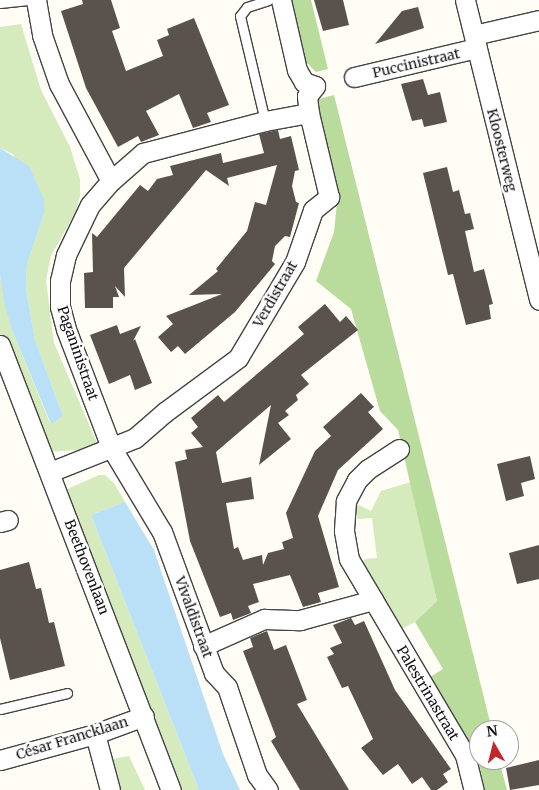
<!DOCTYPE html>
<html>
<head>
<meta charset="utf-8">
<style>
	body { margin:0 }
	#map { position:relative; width:539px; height:790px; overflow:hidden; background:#fffdf5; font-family:Merriweather,serif }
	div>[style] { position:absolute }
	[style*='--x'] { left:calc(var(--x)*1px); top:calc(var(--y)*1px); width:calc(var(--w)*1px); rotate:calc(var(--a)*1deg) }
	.green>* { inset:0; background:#d5ebbd }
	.forest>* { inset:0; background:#b9dc9c }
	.water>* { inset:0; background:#b9e0f7 }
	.building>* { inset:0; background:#5a524d }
	.roads { filter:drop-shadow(1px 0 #444) drop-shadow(-1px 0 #444) drop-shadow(0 1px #444) drop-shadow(0 -1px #444) }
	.service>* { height:9px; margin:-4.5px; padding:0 4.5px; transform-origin:4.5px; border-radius:4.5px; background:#fff }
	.minor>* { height:19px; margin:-9.5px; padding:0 9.5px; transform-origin:9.5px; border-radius:9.5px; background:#fff }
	span { translate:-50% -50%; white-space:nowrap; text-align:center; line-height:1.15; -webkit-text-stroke:5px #fff; paint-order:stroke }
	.street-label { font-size:14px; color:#111 }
	.north { position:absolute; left:469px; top:720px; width:50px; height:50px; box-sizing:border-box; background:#fff; border:1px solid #a0a0a0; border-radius:50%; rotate:352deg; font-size:14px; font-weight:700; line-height:20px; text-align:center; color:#111 }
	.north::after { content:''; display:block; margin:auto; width:18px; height:22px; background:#c4262e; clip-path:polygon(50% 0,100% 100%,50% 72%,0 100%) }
</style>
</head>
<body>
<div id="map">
	<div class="green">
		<i style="clip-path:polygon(21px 24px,41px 90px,70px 147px,80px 179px,80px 196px,76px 211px,51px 256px,46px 280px,54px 343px,97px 443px,94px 449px,47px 452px,0 333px,0 275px,12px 330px,50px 423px,63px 416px,35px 340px,26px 289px,27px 264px,44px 214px,13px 154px,0 148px,0 27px)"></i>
		<i style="clip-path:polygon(99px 475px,105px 475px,114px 483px,125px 502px,91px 515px,199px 790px,177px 790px,65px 490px)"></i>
		<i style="clip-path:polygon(411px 482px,437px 601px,415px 622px,402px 629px,369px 572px,365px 574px,359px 565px,365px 559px,377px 558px,372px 518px,357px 519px,353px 502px,371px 511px,381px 491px)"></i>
		<i style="clip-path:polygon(129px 756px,145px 790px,117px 790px,112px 759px)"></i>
	</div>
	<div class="forest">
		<i style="clip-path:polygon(291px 0,311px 0,328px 69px,316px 72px,305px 61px)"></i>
		<i style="clip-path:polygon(334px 95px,492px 730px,479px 730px,479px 760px,499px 760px,507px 790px,485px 790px,477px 755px,430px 677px,443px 669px,415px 622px,437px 601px,398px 430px,380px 411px,351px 309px,316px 281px,334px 232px,338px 193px,315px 100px)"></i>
	</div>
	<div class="water">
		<i style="clip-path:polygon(0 148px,29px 166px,44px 199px,44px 214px,27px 264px,26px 289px,35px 340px,63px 416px,51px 424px,12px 330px,5px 306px,0 275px)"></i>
		<i style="clip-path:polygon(125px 502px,154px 550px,223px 754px,240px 790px,199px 790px,91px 515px)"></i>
	</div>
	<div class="building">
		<i style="clip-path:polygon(82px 0,111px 0,120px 28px,112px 31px,126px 71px,163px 56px,157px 40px,169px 35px,167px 29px,194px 18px,229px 105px,207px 113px,211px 122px,193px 128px,179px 94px,146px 111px,159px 135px,141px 142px,138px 136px,118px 147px,86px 88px,61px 11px,83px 4px)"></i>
		<i style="clip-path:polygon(314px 0,343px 0,349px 25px,323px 31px)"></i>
		<i style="clip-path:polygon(418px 7px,424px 28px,375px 44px,402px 11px)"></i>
		<i style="clip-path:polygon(423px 79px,428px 95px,440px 92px,447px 122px,424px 127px,422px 119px,412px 121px,401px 84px)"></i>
		<i style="clip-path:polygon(278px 130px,280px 139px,291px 136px,299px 170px,295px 171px,292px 186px,296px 202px,299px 203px,290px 237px,285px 236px,275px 246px,272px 261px,275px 264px,235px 312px,185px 354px,178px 346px,171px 352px,158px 337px,173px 324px,166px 316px,222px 294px,189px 295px,218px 271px,216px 269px,247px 231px,255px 202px,266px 205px,277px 165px,227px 178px,229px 186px,206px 170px,124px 268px,125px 297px,115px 286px,119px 297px,113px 297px,113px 308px,85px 308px,84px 273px,93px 272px,92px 233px,97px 237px,140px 185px,148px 191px,157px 179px,173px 175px,170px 166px,221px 153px,223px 163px,264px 153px,259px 134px)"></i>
		<i style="clip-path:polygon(447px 167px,453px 192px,459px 190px,465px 214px,470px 213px,474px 229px,465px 231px,474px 272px,484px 269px,493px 304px,489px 305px,491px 319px,466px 325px,453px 274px,448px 275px,423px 173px)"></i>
		<i style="clip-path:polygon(325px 304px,340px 322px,346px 316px,358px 330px,301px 375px,309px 384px,296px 395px,298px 400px,285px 411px,289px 415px,278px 423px,291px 439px,259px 465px,271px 405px,216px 452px,222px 483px,251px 477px,254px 499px,226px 503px,234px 549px,238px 547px,243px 560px,262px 555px,263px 565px,268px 553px,284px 549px,282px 542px,293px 538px,286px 513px,315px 451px,331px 436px,323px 427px,361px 393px,374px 407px,368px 412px,383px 429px,338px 470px,318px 516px,339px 587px,318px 593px,321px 602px,303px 607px,290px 575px,253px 584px,259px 602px,248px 606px,251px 613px,233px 620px,231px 613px,220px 617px,190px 541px,175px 462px,187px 459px,185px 450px,203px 447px,191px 433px,198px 427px,191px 418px,218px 395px,224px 402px,250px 380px,304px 334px,298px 327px)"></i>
		<i style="clip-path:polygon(117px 325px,120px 334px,141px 326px,133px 341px,135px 339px,152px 383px,135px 390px,130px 375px,109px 384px,90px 335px)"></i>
		<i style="clip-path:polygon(530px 456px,535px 479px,521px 483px,524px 496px,506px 501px,497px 464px)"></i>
		<i style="clip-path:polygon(539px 545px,539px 579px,517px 584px,509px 553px)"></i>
		<i style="clip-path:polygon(29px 562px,36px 589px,41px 588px,49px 623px,54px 622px,65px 666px,10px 680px,0 638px,0 570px)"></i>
		<i style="clip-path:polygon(351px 618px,355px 625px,364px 621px,395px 690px,451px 769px,443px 774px,448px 782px,437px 790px,431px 790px,422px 777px,412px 784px,398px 764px,383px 775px,361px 748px,373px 739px,348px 686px,342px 688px,327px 657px,334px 654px,330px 648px,342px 643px,333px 625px)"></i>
		<i style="clip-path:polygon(267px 631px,274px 650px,286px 645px,307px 700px,297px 704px,349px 790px,300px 790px,271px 741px,276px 737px,243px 651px,253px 647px,250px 638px)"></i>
		<i style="clip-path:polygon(539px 760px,539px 785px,510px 790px,506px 768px)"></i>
	</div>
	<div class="roads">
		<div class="service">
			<i style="--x:0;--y:3;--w:28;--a:-6"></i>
			<i style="--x:265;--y:121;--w:108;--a:-103.4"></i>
			<i style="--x:240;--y:16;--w:11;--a:-52"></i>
			<i style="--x:247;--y:7;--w:22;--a:-18"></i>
			<i style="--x:0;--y:709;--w:69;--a:-13.4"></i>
		</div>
		<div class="minor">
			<i style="--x:36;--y:0;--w:36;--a:80"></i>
			<i style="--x:42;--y:35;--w:52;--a:70.9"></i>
			<i style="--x:59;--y:84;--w:110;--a:61.8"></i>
			<i style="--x:465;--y:0;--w:309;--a:76.1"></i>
			<i style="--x:474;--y:35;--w:67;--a:-13"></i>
			<i style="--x:354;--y:77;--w:126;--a:-13.3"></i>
			<i style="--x:0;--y:345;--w:477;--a:69"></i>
			<i style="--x:399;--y:449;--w:37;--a:147"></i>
			<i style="--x:368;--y:469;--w:16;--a:135"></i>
			<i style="--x:357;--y:480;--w:24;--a:118"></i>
			<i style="--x:346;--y:501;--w:30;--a:94"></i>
			<i style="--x:344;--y:531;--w:28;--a:80"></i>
			<i style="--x:349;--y:559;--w:228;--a:59.4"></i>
			<i style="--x:465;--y:755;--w:36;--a:76"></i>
			<i style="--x:50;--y:472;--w:92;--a:-21.8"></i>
			<i style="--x:135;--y:438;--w:40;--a:-41"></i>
			<i style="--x:165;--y:412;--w:91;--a:-36.5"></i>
			<i style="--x:238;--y:358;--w:112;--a:-59.3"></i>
			<i style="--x:295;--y:262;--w:55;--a:-70.9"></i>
			<i style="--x:313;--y:210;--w:21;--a:-39"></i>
			<i style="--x:329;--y:197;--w:86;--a:-103.4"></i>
			<i style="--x:309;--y:113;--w:17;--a:-97"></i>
			<i style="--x:307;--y:96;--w:13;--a:-51"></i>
			<i style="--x:315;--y:86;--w:12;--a:-160"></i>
			<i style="--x:304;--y:82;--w:14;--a:-120"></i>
			<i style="--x:297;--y:70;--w:72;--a:-102.9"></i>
			<i style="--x:0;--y:522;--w:8;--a:-14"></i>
			<i style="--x:203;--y:646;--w:67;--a:-23.9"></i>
			<i style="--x:264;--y:619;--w:36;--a:2"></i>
			<i style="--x:300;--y:620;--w:76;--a:-15.3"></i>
			<i style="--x:95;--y:734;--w:58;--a:75"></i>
			<i style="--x:0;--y:760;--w:98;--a:-15.3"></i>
			<i style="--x:95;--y:734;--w:52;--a:-20.2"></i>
			<i style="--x:268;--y:790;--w:19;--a:-126"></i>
			<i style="--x:257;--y:775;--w:93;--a:-108.8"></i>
			<i style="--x:227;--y:687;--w:19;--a:-133"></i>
			<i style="--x:214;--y:673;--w:150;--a:-110.2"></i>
			<i style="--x:162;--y:532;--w:99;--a:-121"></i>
			<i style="--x:111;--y:447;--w:126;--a:-110.9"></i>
			<i style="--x:66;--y:329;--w:23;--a:-105"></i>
			<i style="--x:60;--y:307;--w:26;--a:-90"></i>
			<i style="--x:60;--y:281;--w:27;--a:-77"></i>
			<i style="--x:66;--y:255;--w:55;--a:-64.4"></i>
			<i style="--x:90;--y:205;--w:32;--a:-49"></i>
			<i style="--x:111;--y:181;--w:43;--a:-41.2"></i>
			<i style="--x:143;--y:153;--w:126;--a:-14.7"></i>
			<i style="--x:265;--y:121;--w:45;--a:-10.3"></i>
		</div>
	</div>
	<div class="street-label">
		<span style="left:416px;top:63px;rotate:-13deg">Puccinistraat</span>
		<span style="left:502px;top:150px;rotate:76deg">Kloosterweg</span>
		<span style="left:275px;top:294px;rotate:-60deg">Verdistraat</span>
		<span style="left:78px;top:353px;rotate:71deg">Paganinistraat</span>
		<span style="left:87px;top:567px;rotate:69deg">Beethovenlaan</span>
		<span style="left:194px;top:617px;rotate:70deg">Vivaldistraat</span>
		<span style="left:428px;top:693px;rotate:59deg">Palestrinastraat</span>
		<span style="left:72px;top:738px;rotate:-17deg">César Francklaan</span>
	</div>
	<div class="north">N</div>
</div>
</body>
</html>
